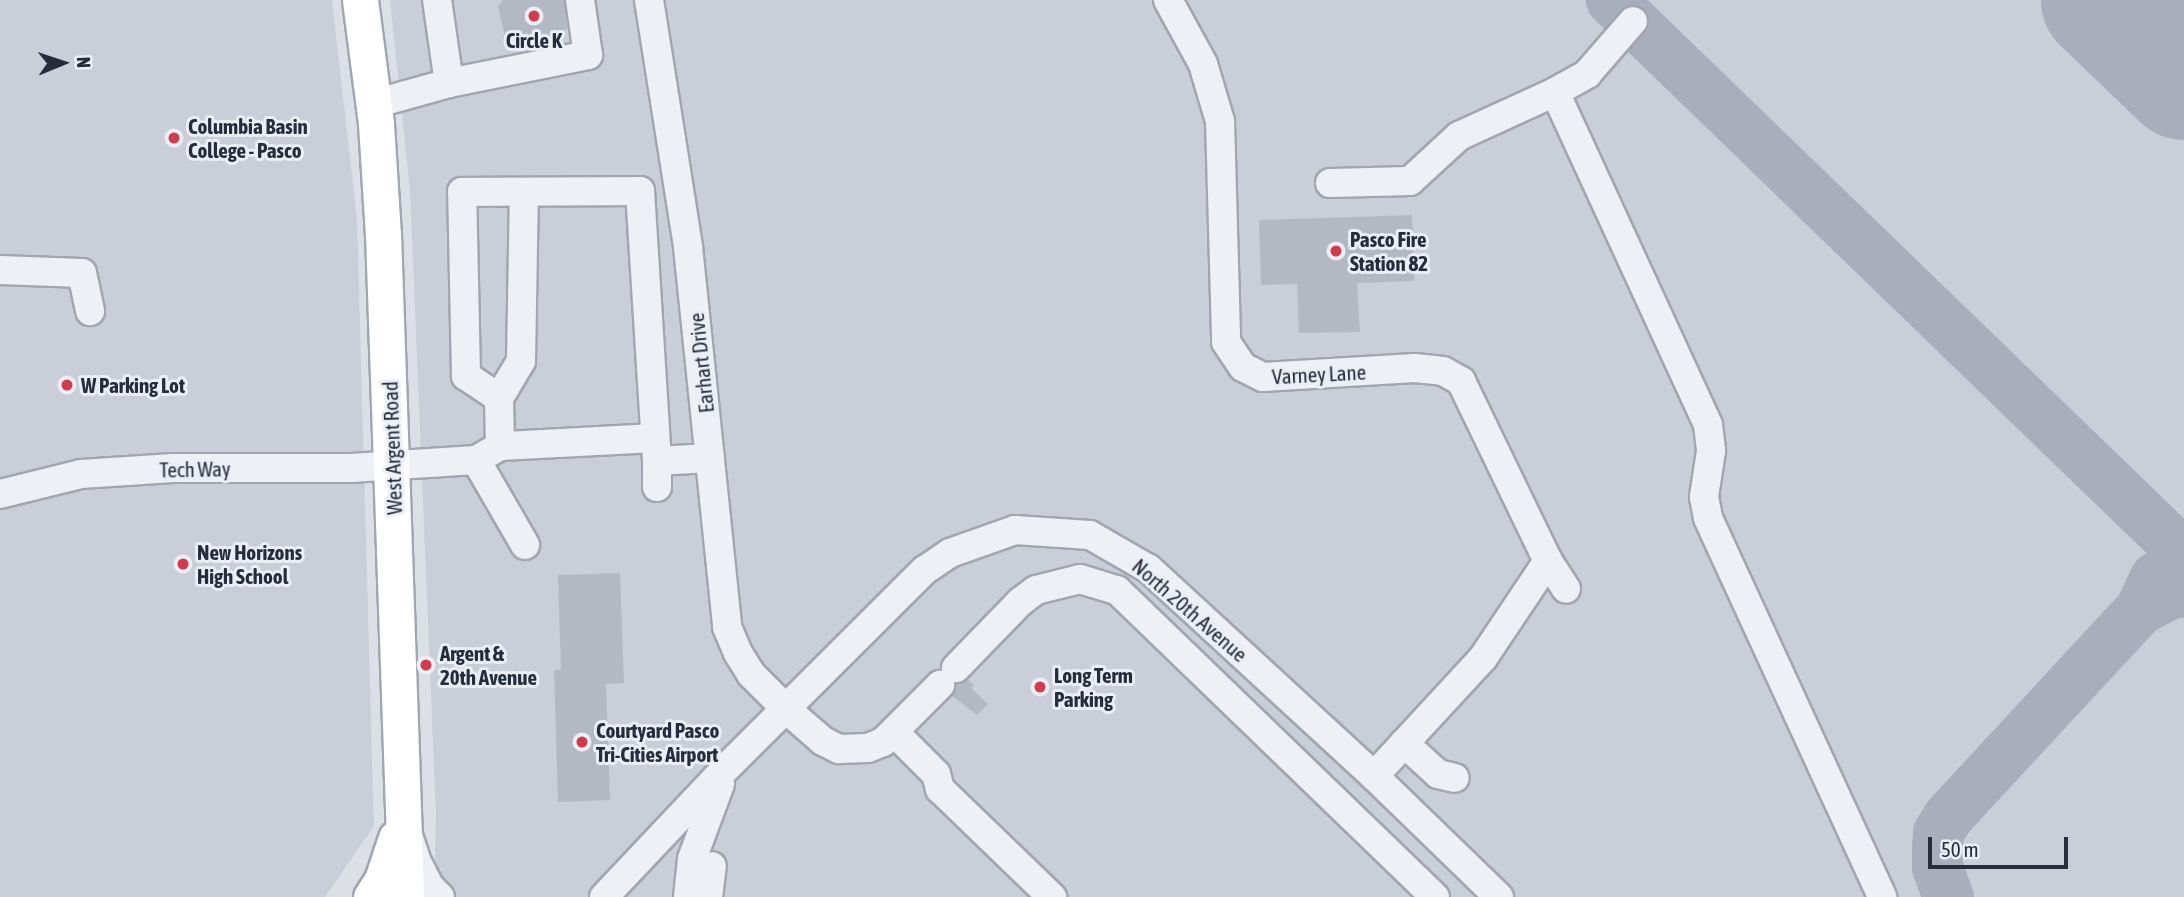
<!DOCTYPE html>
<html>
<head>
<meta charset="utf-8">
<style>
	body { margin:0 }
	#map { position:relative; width:2184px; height:897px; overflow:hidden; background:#dcdfe6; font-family:"Asap Condensed",sans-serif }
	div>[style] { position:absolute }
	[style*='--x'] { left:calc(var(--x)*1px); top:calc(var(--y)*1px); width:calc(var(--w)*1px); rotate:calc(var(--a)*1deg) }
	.built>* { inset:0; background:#caced8 }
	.taxiway>* { height:51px; margin:-25.5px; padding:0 25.5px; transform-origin:25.5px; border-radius:25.5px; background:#a8aebb }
	.runway>* { height:126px; margin:-63px; padding:0 63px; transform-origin:63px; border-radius:63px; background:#a8aebb }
	.building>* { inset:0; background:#b3b8c3 }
	.roads { filter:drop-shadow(2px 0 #a1a6b0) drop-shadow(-2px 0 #a1a6b0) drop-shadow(0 2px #a1a6b0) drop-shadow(0 -2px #a1a6b0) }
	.minor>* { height:28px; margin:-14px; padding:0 14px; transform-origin:14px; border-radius:14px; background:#eef0f5 }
	.major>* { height:35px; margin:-17.5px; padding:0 17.5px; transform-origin:17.5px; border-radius:17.5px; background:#fff }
	.dots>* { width:19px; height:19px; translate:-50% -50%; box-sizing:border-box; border:4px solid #ebeef4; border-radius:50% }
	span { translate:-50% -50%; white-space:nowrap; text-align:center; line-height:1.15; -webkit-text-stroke:6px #ebeef4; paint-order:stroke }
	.poi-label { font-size:21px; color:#252d3d; font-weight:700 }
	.left { translate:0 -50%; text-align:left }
	.street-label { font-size:21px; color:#252d3d }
	.north { position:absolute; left:28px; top:28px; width:70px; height:70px; -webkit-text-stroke:5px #ebeef4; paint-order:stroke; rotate:88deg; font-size:19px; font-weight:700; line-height:28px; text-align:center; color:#252d3d }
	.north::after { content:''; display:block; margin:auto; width:24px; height:32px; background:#252d3d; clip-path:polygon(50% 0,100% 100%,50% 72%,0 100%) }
	.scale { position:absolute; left:1928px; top:837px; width:140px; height:32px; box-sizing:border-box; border:4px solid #252d3d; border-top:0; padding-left:9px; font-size:21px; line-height:24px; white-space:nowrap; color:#252d3d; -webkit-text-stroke:5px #ebeef4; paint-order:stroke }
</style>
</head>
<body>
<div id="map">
	<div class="built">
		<i style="clip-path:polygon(0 0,332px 0,357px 219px,374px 826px,325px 897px,0 897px)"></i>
		<i style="clip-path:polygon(390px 0,2184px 0,2184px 897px,434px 897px,436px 816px,410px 191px)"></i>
	</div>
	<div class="taxiway">
		<i style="--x:1611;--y:0;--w:797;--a:44.03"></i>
		<i style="--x:2155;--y:577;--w:35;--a:115"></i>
		<i style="--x:2140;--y:609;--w:32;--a:-28"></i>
		<i style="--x:2168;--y:594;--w:16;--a:-11"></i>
		<i style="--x:1948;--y:897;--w:32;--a:-110"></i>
		<i style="--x:1937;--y:867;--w:19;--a:-90"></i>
		<i style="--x:1937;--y:848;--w:16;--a:-86"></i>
		<i style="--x:1938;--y:832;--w:19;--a:-58"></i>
		<i style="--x:1948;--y:816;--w:282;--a:-47.2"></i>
	</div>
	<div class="runway">
		<i style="--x:2104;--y:0;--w:111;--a:43.9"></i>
	</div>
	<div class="building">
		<i style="clip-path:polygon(503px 0,564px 0,567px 28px,562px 33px,507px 46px,498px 6px)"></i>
		<i style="clip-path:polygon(1412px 215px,1414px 281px,1357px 283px,1360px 332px,1299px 333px,1297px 284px,1261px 285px,1259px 220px)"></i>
		<i style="clip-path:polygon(620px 573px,624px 683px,606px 684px,610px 800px,558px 802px,554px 670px,561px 670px,558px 575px)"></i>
		<i style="clip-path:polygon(968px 680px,974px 685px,971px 688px,988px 704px,977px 715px,952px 696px,956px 684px)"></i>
	</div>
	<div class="roads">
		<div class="minor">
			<i style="--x:649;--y:0;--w:250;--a:81"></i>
			<i style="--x:688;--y:247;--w:382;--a:84.1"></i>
			<i style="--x:727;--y:627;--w:28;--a:67"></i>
			<i style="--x:738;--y:653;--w:25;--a:58"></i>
			<i style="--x:751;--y:674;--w:49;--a:45"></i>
			<i style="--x:786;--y:709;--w:49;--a:40.9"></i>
			<i style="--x:823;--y:741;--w:18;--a:27"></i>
			<i style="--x:839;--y:749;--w:29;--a:-2"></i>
			<i style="--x:868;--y:748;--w:16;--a:-22"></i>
			<i style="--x:883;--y:742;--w:81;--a:-45"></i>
			<i style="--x:1168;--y:0;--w:73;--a:61.3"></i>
			<i style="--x:1203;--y:64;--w:59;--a:73.4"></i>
			<i style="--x:1220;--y:121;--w:221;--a:88.4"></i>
			<i style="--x:1226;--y:342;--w:30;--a:56"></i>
			<i style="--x:1243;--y:367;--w:22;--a:27"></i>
			<i style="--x:1263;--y:377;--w:152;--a:-3.4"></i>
			<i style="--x:1415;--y:368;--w:28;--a:6"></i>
			<i style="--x:1443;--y:371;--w:21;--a:29"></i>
			<i style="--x:1461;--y:381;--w:200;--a:64.2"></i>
			<i style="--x:1548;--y:561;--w:33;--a:57"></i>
			<i style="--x:449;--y:83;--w:142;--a:-11.4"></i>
			<i style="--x:588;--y:55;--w:56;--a:-98.3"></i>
			<i style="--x:1555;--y:92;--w:37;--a:-29"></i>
			<i style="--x:1587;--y:74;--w:70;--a:-49"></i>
			<i style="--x:374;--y:104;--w:78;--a:-15.6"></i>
			<i style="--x:449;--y:83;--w:84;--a:-98.2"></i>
			<i style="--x:1330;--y:183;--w:80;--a:-1.4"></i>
			<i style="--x:1410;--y:181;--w:67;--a:-42.6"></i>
			<i style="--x:1459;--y:136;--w:106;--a:-24.6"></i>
			<i style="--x:1555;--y:92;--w:366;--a:65.3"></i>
			<i style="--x:1708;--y:425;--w:26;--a:83"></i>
			<i style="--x:1711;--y:451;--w:47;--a:98.7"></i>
			<i style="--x:1704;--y:497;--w:21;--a:79"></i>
			<i style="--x:1708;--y:518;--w:417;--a:65.3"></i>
			<i style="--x:0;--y:270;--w:82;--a:2.1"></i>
			<i style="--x:82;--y:273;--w:39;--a:78"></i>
			<i style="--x:499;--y:398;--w:43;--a:-59.3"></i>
			<i style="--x:521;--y:361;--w:169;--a:-89"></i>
			<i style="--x:655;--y:438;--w:155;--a:177"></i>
			<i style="--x:500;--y:446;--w:48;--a:-91.2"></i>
			<i style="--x:499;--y:398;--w:40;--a:-146"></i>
			<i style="--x:466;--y:376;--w:184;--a:-91.2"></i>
			<i style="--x:462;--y:192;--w:178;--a:-0.3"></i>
			<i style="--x:640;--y:191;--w:271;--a:86.4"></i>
			<i style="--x:476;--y:460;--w:98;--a:60"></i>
			<i style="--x:657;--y:487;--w:26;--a:-90"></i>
			<i style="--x:657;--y:461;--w:53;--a:-3.2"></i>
			<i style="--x:0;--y:494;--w:83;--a:-13.9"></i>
			<i style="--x:81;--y:474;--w:92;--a:-3.7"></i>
			<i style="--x:173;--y:468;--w:178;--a:0"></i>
			<i style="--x:351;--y:468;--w:125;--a:-3.7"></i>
			<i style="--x:476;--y:460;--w:28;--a:-30"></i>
			<i style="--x:956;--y:668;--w:92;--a:-45.9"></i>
			<i style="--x:1020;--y:602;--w:20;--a:-37"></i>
			<i style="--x:1036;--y:590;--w:45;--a:-14"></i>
			<i style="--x:1080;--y:579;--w:39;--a:17"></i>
			<i style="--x:1117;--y:590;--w:442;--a:44"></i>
			<i style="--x:895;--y:733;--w:58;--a:45"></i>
			<i style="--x:936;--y:774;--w:16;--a:75"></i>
			<i style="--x:940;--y:789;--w:156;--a:44"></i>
			<i style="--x:1404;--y:743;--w:46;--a:42.4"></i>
			<i style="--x:1438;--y:774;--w:17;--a:13"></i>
			<i style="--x:1374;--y:776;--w:161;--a:-47.3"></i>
			<i style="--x:1483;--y:658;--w:117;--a:-56.2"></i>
			<i style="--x:409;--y:838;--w:23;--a:72"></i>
			<i style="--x:416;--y:860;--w:30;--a:63"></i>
			<i style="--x:430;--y:887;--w:14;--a:45"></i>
			<i style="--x:604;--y:897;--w:180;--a:-46.6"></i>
			<i style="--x:728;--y:766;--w:278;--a:-44.9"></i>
			<i style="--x:925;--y:570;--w:30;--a:-34"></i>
			<i style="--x:950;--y:553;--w:69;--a:-19.5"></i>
			<i style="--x:1015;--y:530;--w:75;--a:3.8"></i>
			<i style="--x:1090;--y:535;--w:68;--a:30"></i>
			<i style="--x:1149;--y:569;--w:306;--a:42.6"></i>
			<i style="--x:1374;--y:776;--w:174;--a:44.1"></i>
			<i style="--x:688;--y:897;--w:38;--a:-84"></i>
			<i style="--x:692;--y:859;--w:80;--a:-69.5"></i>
			<i style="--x:708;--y:897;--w:31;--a:-83"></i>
		</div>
		<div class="major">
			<i style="--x:360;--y:0;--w:125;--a:82.6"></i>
			<i style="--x:376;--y:124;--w:110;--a:86.4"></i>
			<i style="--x:383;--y:234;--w:663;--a:88.01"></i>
			<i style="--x:371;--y:897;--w:20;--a:-57"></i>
			<i style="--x:382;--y:880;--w:44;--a:-71.6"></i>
		</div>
	</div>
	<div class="dots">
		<i style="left:534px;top:16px;background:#d03c4e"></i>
		<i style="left:174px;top:138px;background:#d03c4e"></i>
		<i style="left:1336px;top:251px;background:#d03c4e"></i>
		<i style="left:67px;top:385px;background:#d03c4e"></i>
		<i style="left:183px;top:564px;background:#d03c4e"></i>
		<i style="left:426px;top:665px;background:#d03c4e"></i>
		<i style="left:1040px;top:687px;background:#d03c4e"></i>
		<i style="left:582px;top:742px;background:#d03c4e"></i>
	</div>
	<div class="poi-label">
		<span style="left:534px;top:40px">Circle K</span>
		<span class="left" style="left:188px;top:138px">Columbia Basin<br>College - Pasco</span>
		<span class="left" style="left:1350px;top:251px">Pasco Fire<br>Station 82</span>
		<span class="left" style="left:81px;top:385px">W Parking Lot</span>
		<span class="left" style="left:197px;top:564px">New Horizons<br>High School</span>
		<span class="left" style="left:440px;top:665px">Argent &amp;<br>20th Avenue</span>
		<span class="left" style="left:1054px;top:687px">Long Term<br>Parking</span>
		<span class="left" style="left:596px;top:742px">Courtyard Pasco<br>Tri-Cities Airport</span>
	</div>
	<div class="street-label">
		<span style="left:701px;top:363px;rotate:-96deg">Earhart Drive</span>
		<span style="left:1319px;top:374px;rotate:-3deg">Varney Lane</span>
		<span style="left:392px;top:448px;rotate:-92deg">West Argent Road</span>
		<span style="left:195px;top:469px;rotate:-1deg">Tech Way</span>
		<span style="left:1190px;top:610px;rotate:41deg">North 20th Avenue</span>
	</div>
	<div class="north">N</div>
	<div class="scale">50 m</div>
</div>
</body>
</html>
